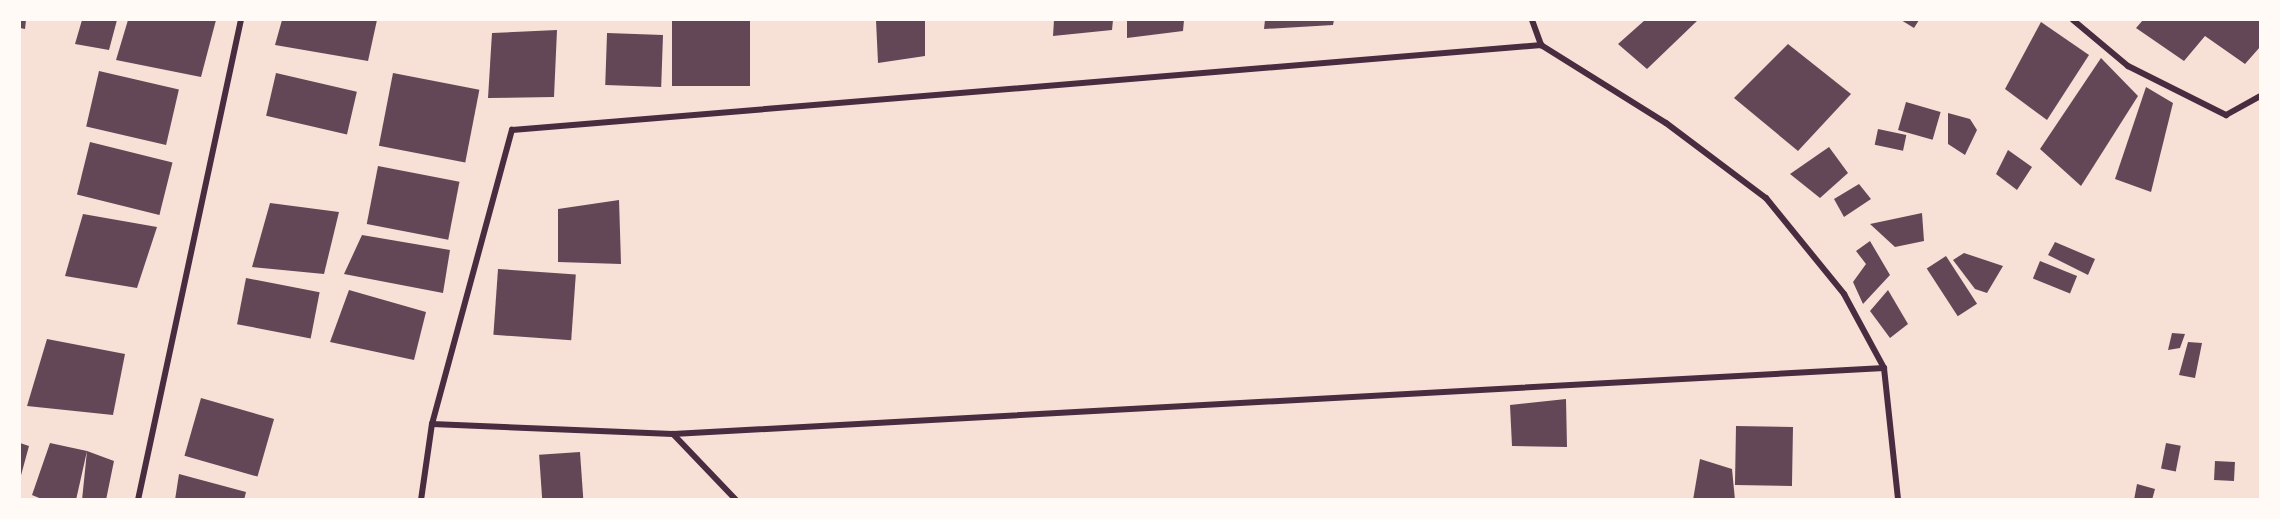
<!DOCTYPE html>
<html>
<head>
<meta charset="utf-8">
<style>
	body { margin:0 }
	#map { position:relative; width:2280px; height:519px; overflow:hidden; background:#f7e1d7; font-family:"Golos Text",sans-serif }
	div>[style] { position:absolute }
	[style*='--x'] { left:calc(var(--x)*1px); top:calc(var(--y)*1px); width:calc(var(--w)*1px); rotate:calc(var(--a)*1deg) }
	.building>* { inset:0; background:#644757; transform-origin:0 0 }
	.minor>* { height:6px; margin:-3px; padding:0 3px; transform-origin:3px; border-radius:3px; background:#4a2c40 }
	span { translate:-50% -50%; white-space:nowrap; text-align:center; line-height:1.15; -webkit-text-stroke:4.5px #fffaf5; paint-order:stroke }
	.frame { position:absolute; inset:0; border:21px solid #fffaf5; pointer-events:none }
</style>
</head>
<body>
<div id="map">
	<div class="building">
		<i style="clip-path:polygon(20px 20px,26px 20px,25px 29px,20px 28px)"></i>
		<i style="clip-path:polygon(82px 20px,117px 20px,109px 50px,75px 44px)"></i>
		<i style="clip-path:polygon(128px 20px,216px 20px,201px 77px,116px 60px)"></i>
		<i style="clip-path:polygon(282px 20px,377px 20px,368px 61px,275px 45px)"></i>
		<i style="left:672px;top:20px;width:78px;height:66px"></i>
		<i style="clip-path:polygon(876px 20px,925px 20px,925px 56px,878px 63px)"></i>
		<i style="clip-path:polygon(1054px 20px,1113px 20px,1112px 30px,1053px 36px)"></i>
		<i style="clip-path:polygon(1127px 20px,1184px 20px,1183px 31px,1127px 38px)"></i>
		<i style="clip-path:polygon(1265px 20px,1334px 20px,1333px 25px,1264px 29px)"></i>
		<i style="clip-path:polygon(1645px 20px,1698px 20px,1647px 69px,1618px 44px)"></i>
		<i style="clip-path:polygon(1901px 20px,1919px 20px,1914px 28px)"></i>
		<i style="clip-path:polygon(2143px 20px,2260px 20px,2260px 47px,2245px 64px,2205px 36px,2184px 61px,2136px 28px)"></i>
		<i style="clip-path:polygon(2041px 22px,2089px 55px,2047px 120px,2005px 89px)"></i>
		<i style="clip-path:polygon(557px 30px,554px 97px,488px 98px,492px 33px)"></i>
		<i style="left:663px;top:35px;width:52px;height:56px;rotate:92deg"></i>
		<i style="clip-path:polygon(1788px 44px,1851px 94px,1798px 151px,1734px 98px)"></i>
		<i style="clip-path:polygon(2101px 58px,2138px 96px,2081px 186px,2040px 149px)"></i>
		<i style="left:99px;top:71px;width:82px;height:57px;rotate:13deg"></i>
		<i style="left:276px;top:73px;width:83px;height:44px;rotate:13deg"></i>
		<i style="left:393px;top:73px;width:88px;height:74px;rotate:11deg"></i>
		<i style="clip-path:polygon(2146px 87px,2173px 103px,2151px 192px,2115px 179px)"></i>
		<i style="left:1906px;top:102px;width:36px;height:29px;rotate:16deg"></i>
		<i style="clip-path:polygon(1948px 113px,1970px 119px,1977px 130px,1965px 155px,1948px 144px)"></i>
		<i style="left:1878px;top:129px;width:29px;height:16px;rotate:12deg"></i>
		<i style="left:90px;top:142px;width:85px;height:54px;rotate:14deg"></i>
		<i style="clip-path:polygon(1829px 147px,1848px 173px,1820px 198px,1790px 174px)"></i>
		<i style="clip-path:polygon(2008px 150px,2032px 167px,2017px 190px,1996px 174px)"></i>
		<i style="left:378px;top:166px;width:83px;height:59px;rotate:11deg"></i>
		<i style="clip-path:polygon(1859px 184px,1871px 199px,1844px 217px,1834px 199px)"></i>
		<i style="clip-path:polygon(619px 200px,621px 264px,558px 262px,558px 209px)"></i>
		<i style="clip-path:polygon(270px 203px,339px 212px,324px 274px,252px 267px)"></i>
		<i style="clip-path:polygon(1922px 213px,1924px 241px,1895px 247px,1870px 224px)"></i>
		<i style="clip-path:polygon(83px 214px,157px 227px,137px 288px,65px 276px)"></i>
		<i style="clip-path:polygon(362px 235px,450px 250px,443px 293px,344px 274px)"></i>
		<i style="clip-path:polygon(1870px 241px,1890px 275px,1863px 304px,1853px 282px,1866px 264px,1856px 251px)"></i>
		<i style="clip-path:polygon(2055px 242px,2095px 259px,2088px 275px,2048px 255px)"></i>
		<i style="clip-path:polygon(1964px 253px,2003px 266px,1987px 293px,1975px 289px,1953px 260px)"></i>
		<i style="left:1946px;top:256px;width:57px;height:23px;rotate:57deg"></i>
		<i style="left:2040px;top:261px;width:40px;height:19px;rotate:22deg"></i>
		<i style="left:498px;top:269px;width:78px;height:66px;rotate:4deg"></i>
		<i style="left:246px;top:278px;width:75px;height:47px;rotate:11deg"></i>
		<i style="clip-path:polygon(349px 290px,426px 312px,414px 360px,330px 342px)"></i>
		<i style="clip-path:polygon(1888px 290px,1908px 324px,1890px 338px,1870px 311px)"></i>
		<i style="clip-path:polygon(2172px 333px,2185px 334px,2180px 348px,2168px 350px)"></i>
		<i style="clip-path:polygon(47px 339px,125px 354px,113px 415px,27px 406px)"></i>
		<i style="clip-path:polygon(2188px 342px,2202px 343px,2195px 378px,2179px 375px)"></i>
		<i style="left:201px;top:398px;width:76px;height:60px;rotate:16deg"></i>
		<i style="clip-path:polygon(1566px 399px,1567px 447px,1512px 446px,1510px 405px)"></i>
		<i style="left:1736px;top:426px;width:57px;height:59px;rotate:1deg"></i>
		<i style="clip-path:polygon(20px 443px,29px 446px,20px 479px)"></i>
		<i style="clip-path:polygon(50px 443px,87px 451px,114px 461px,106px 500px,82px 500px,87px 451px,76px 500px,44px 500px,32px 495px)"></i>
		<i style="left:2166px;top:443px;width:15px;height:26px;rotate:11deg"></i>
		<i style="left:580px;top:452px;width:48px;height:41px;rotate:86deg"></i>
		<i style="clip-path:polygon(1700px 459px,1732px 469px,1735px 500px,1693px 500px)"></i>
		<i style="left:2215px;top:461px;width:20px;height:19px;rotate:3deg"></i>
		<i style="clip-path:polygon(179px 474px,246px 492px,244px 500px,175px 500px)"></i>
		<i style="clip-path:polygon(2137px 484px,2155px 489px,2152px 500px,2134px 500px)"></i>
	</div>
	<div class="minor">
		<i style="--x:1532;--y:20;--w:27;--a:70"></i>
		<i style="--x:1541;--y:45;--w:147;--a:32"></i>
		<i style="--x:1666;--y:123;--w:125;--a:36.9"></i>
		<i style="--x:1766;--y:198;--w:124;--a:50.9"></i>
		<i style="--x:1844;--y:294;--w:84;--a:61.6"></i>
		<i style="--x:1884;--y:368;--w:133;--a:83.9"></i>
		<i style="--x:2073;--y:20;--w:72;--a:39.9"></i>
		<i style="--x:2128;--y:66;--w:110;--a:26.6"></i>
		<i style="--x:2226;--y:115;--w:39;--a:-29"></i>
		<i style="--x:432;--y:424;--w:241;--a:2.4"></i>
		<i style="--x:673;--y:434;--w:1213;--a:-3.12"></i>
		<i style="--x:673;--y:434;--w:91;--a:46.3"></i>
		<i style="--x:138;--y:500;--w:491;--a:-77.9"></i>
		<i style="--x:421;--y:500;--w:77;--a:-81.8"></i>
		<i style="--x:432;--y:424;--w:305;--a:-74.8"></i>
		<i style="--x:512;--y:130;--w:1033;--a:-4.72"></i>
	</div>
	<div class="frame"></div>
</div>
</body>
</html>
